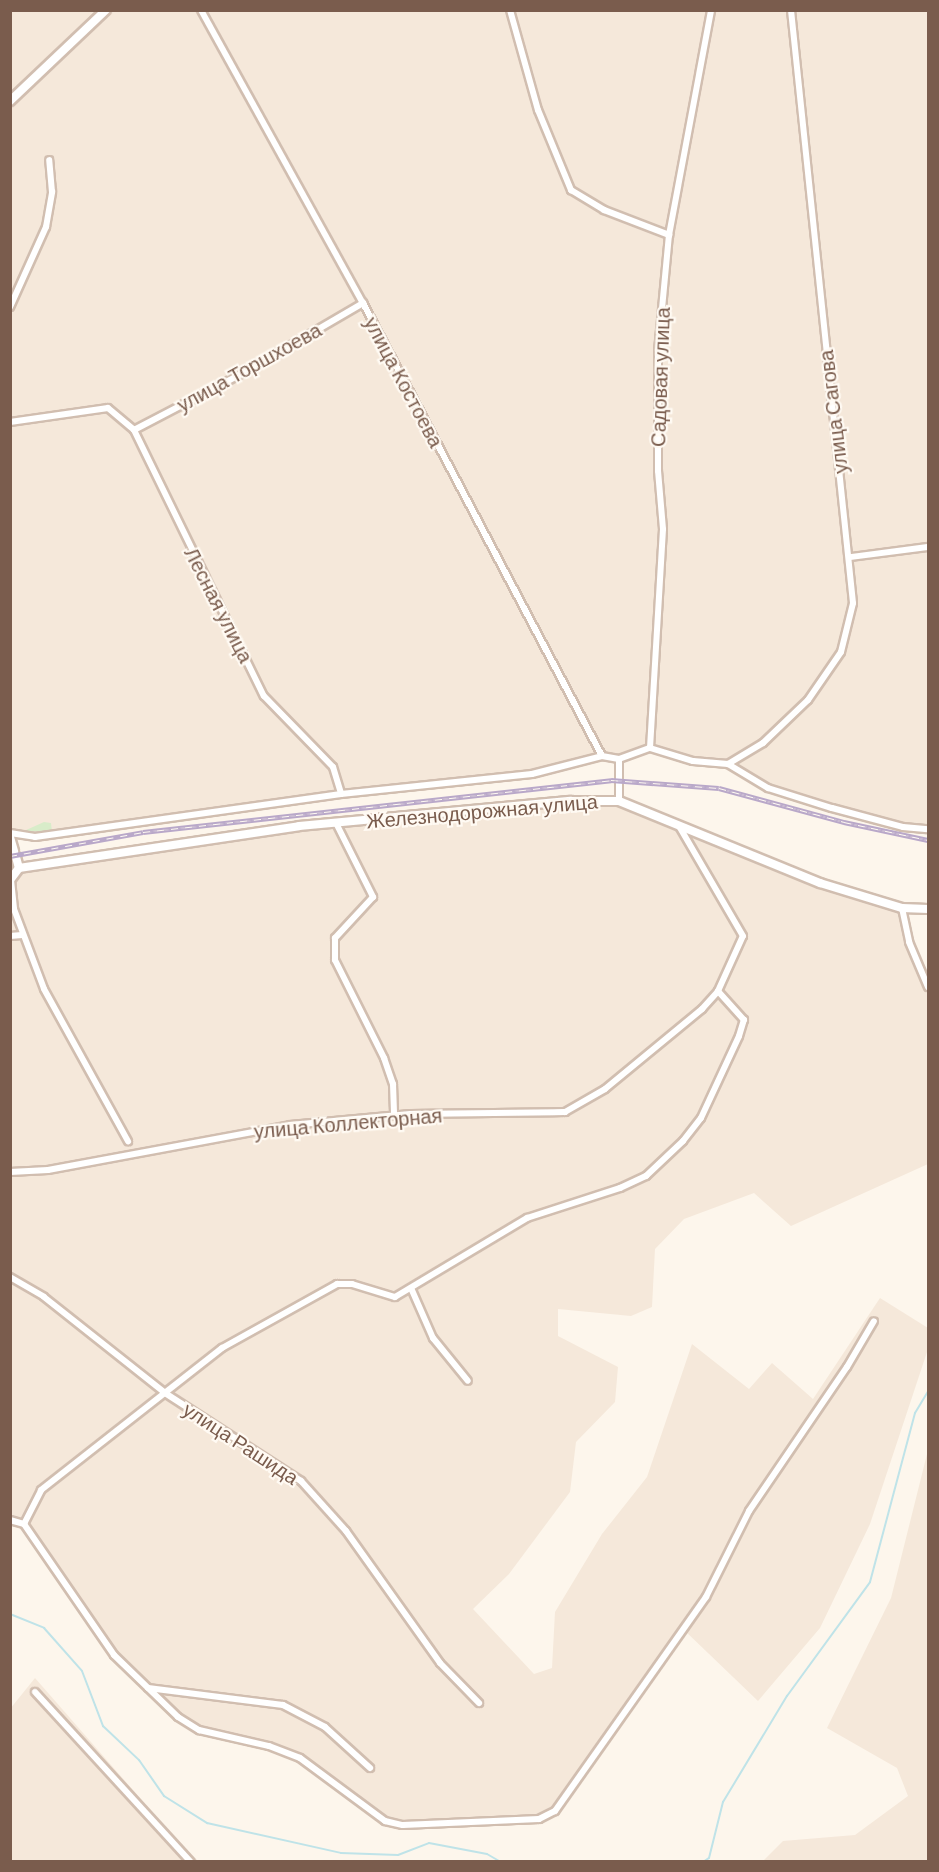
<!DOCTYPE html>
<html>
<head>
<meta charset="utf-8">
<style>
	body { margin:0 }
	#map { position:relative; width:939px; height:1872px; overflow:hidden; background:#fdf6ec; font-family:Barlow,sans-serif }
	div>[style] { position:absolute }
	[style*='--x'] { left:calc(var(--x)*1px); top:calc(var(--y)*1px); width:calc(var(--w)*1px); rotate:calc(var(--a)*1deg) }
	.residential>* { inset:0; background:#f5e8da }
	.green>* { inset:0; background:#d8ecc9 }
	.stream>* { height:2px; margin:-1px; padding:0 1px; transform-origin:1px; border-radius:1px; background:#bfe3e8 }
	.roads { filter:drop-shadow(2px 0 #d1beb0) drop-shadow(-2px 0 #d1beb0) drop-shadow(0 2px #d1beb0) drop-shadow(0 -2px #d1beb0) }
	.street>* { height:6px; margin:-3px; padding:0 3px; transform-origin:3px; border-radius:3px; background:#fff }
	.secondary>* { height:8px; margin:-4px; padding:0 4px; transform-origin:4px; border-radius:4px; background:#fff }
	.rail>* { height:4.5px; margin-top:-2.25px; transform-origin:0; background:repeating-linear-gradient(90deg,#fffaf3 0 7px,#b9a8c9 0 14px); box-sizing:border-box; border-block:2px solid #b9a8c9 }
	span { translate:-50% -50%; white-space:nowrap; text-align:center; line-height:1.15; -webkit-text-stroke:4.5px #fffaf3; paint-order:stroke }
	.street-label { font-size:20px; color:#7a5c4d }
	.frame { position:absolute; inset:0; border:12px solid #7a5c4d; pointer-events:none }
</style>
</head>
<body>
<div id="map">
	<div class="residential">
		<i style="clip-path:polygon(10px 11px,928px 11px,928px 829px,903px 827px,768px 788px,728px 764px,693px 761px,650px 748px,619px 759px,602px 756px,532px 774px,341px 794px,35px 837px,11px 833px)"></i>
		<i style="clip-path:polygon(619px 801px,820px 883px,902px 908px,909px 942px,928px 987px,928px 1164px,791px 1226px,754px 1193px,684px 1219px,655px 1249px,652px 1307px,631px 1316px,558px 1309px,558px 1336px,618px 1367px,615px 1402px,576px 1442px,570px 1492px,509px 1574px,473px 1609px,534px 1674px,552px 1668px,555px 1612px,602px 1534px,647px 1477px,692px 1344px,749px 1389px,772px 1363px,813px 1399px,880px 1298px,928px 1328px,928px 1349px,870px 1524px,820px 1628px,758px 1701px,683px 1629px,555px 1811px,539px 1819px,403px 1825px,385px 1821px,326px 1774px,269px 1746px,199px 1730px,178px 1717px,114px 1655px,24px 1524px,11px 1520px,10px 880px,19px 868px,299px 826px)"></i>
		<i style="clip-path:polygon(928px 1450px,928px 1861px,763px 1861px,783px 1841px,855px 1835px,908px 1796px,897px 1768px,827px 1728px,891px 1598px)"></i>
		<i style="clip-path:polygon(35px 1678px,195px 1861px,11px 1861px,10px 1709px)"></i>
	</div>
	<div class="green">
		<i style="clip-path:polygon(44px 822px,51px 823px,52px 832px,24px 831px)"></i>
	</div>
	<div class="stream">
		<i style="--x:10;--y:1614;--w:37;--a:22"></i>
		<i style="--x:44;--y:1628;--w:57;--a:48.5"></i>
		<i style="--x:82;--y:1671;--w:59;--a:69.1"></i>
		<i style="--x:103;--y:1726;--w:50;--a:43.4"></i>
		<i style="--x:139;--y:1760;--w:44;--a:55.2"></i>
		<i style="--x:164;--y:1796;--w:51;--a:32.1"></i>
		<i style="--x:207;--y:1823;--w:137;--a:12.6"></i>
		<i style="--x:341;--y:1853;--w:57;--a:2"></i>
		<i style="--x:398;--y:1855;--w:33;--a:-21"></i>
		<i style="--x:429;--y:1843;--w:59;--a:10.7"></i>
		<i style="--x:487;--y:1854;--w:16;--a:30"></i>
		<i style="--x:703;--y:1862;--w:7;--a:-34"></i>
		<i style="--x:709;--y:1858;--w:58;--a:-76"></i>
		<i style="--x:723;--y:1802;--w:124;--a:-58.9"></i>
		<i style="--x:787;--y:1696;--w:141;--a:-53.9"></i>
		<i style="--x:870;--y:1582;--w:175;--a:-75.1"></i>
		<i style="--x:915;--y:1413;--w:26;--a:-59"></i>
	</div>
	<div class="roads">
		<div class="street">
			<i style="--x:201;--y:10;--w:335;--a:61.1"></i>
			<i style="--x:363;--y:303;--w:512;--a:62.18"></i>
			<i style="--x:510;--y:10;--w:104;--a:74.4"></i>
			<i style="--x:538;--y:110;--w:87;--a:67.6"></i>
			<i style="--x:571;--y:190;--w:39;--a:31"></i>
			<i style="--x:604;--y:210;--w:70;--a:21"></i>
			<i style="--x:10;--y:307;--w:88;--a:-65.8"></i>
			<i style="--x:46;--y:227;--w:36;--a:-80"></i>
			<i style="--x:52;--y:192;--w:32;--a:-95"></i>
			<i style="--x:10;--y:422;--w:99;--a:-8.1"></i>
			<i style="--x:108;--y:408;--w:34;--a:40"></i>
			<i style="--x:134;--y:430;--w:296;--a:64"></i>
			<i style="--x:264;--y:696;--w:99;--a:45.8"></i>
			<i style="--x:333;--y:767;--w:28;--a:73"></i>
			<i style="--x:134;--y:430;--w:125;--a:-27.6"></i>
			<i style="--x:245;--y:372;--w:137;--a:-30.3"></i>
			<i style="--x:851;--y:557;--w:78;--a:-7.4"></i>
			<i style="--x:650;--y:748;--w:219;--a:-86.6"></i>
			<i style="--x:663;--y:529;--w:58;--a:-94.9"></i>
			<i style="--x:658;--y:471;--w:120;--a:-90"></i>
			<i style="--x:658;--y:351;--w:117;--a:-84.6"></i>
			<i style="--x:669;--y:235;--w:229;--a:-79.4"></i>
			<i style="--x:619;--y:759;--w:42;--a:90"></i>
			<i style="--x:728;--y:764;--w:41;--a:-31"></i>
			<i style="--x:763;--y:743;--w:62;--a:-43.7"></i>
			<i style="--x:808;--y:700;--w:58;--a:-55.5"></i>
			<i style="--x:841;--y:652;--w:50;--a:-76.2"></i>
			<i style="--x:853;--y:603;--w:596;--a:-95.97"></i>
			<i style="--x:336;--y:823;--w:83;--a:63.4"></i>
			<i style="--x:373;--y:897;--w:56;--a:132.8"></i>
			<i style="--x:335;--y:938;--w:22;--a:90"></i>
			<i style="--x:335;--y:960;--w:110;--a:63.4"></i>
			<i style="--x:384;--y:1058;--w:28;--a:71"></i>
			<i style="--x:393;--y:1084;--w:31;--a:88"></i>
			<i style="--x:10;--y:833;--w:25;--a:9"></i>
			<i style="--x:35;--y:837;--w:309;--a:-8"></i>
			<i style="--x:341;--y:794;--w:192;--a:-6"></i>
			<i style="--x:532;--y:774;--w:72;--a:-14.4"></i>
			<i style="--x:602;--y:756;--w:17;--a:10"></i>
			<i style="--x:619;--y:759;--w:33;--a:-20"></i>
			<i style="--x:650;--y:748;--w:45;--a:16.8"></i>
			<i style="--x:693;--y:761;--w:35;--a:5"></i>
			<i style="--x:728;--y:764;--w:47;--a:31"></i>
			<i style="--x:768;--y:788;--w:67;--a:17.4"></i>
			<i style="--x:832;--y:808;--w:73;--a:15"></i>
			<i style="--x:903;--y:827;--w:25;--a:5"></i>
			<i style="--x:11;--y:880;--w:29;--a:84"></i>
			<i style="--x:14;--y:909;--w:85;--a:69.4"></i>
			<i style="--x:44;--y:989;--w:174;--a:61.1"></i>
			<i style="--x:902;--y:908;--w:35;--a:78"></i>
			<i style="--x:909;--y:942;--w:49;--a:67.1"></i>
			<i style="--x:10;--y:936;--w:12;--a:-5"></i>
			<i style="--x:10;--y:1172;--w:38;--a:-3"></i>
			<i style="--x:48;--y:1170;--w:246;--a:-10.5"></i>
			<i style="--x:290;--y:1125;--w:121;--a:-5.2"></i>
			<i style="--x:411;--y:1114;--w:154;--a:-0.7"></i>
			<i style="--x:565;--y:1112;--w:46;--a:-29.9"></i>
			<i style="--x:605;--y:1089;--w:126;--a:-39.5"></i>
			<i style="--x:702;--y:1009;--w:24;--a:-48"></i>
			<i style="--x:718;--y:991;--w:60;--a:-65.6"></i>
			<i style="--x:743;--y:936;--w:127;--a:-120.2"></i>
			<i style="--x:10;--y:1277;--w:39;--a:30"></i>
			<i style="--x:44;--y:1297;--w:154;--a:38.4"></i>
			<i style="--x:165;--y:1393;--w:162;--a:32.9"></i>
			<i style="--x:301;--y:1481;--w:67;--a:48"></i>
			<i style="--x:346;--y:1531;--w:162;--a:54.5"></i>
			<i style="--x:440;--y:1663;--w:56;--a:45.7"></i>
			<i style="--x:411;--y:1288;--w:55;--a:66.3"></i>
			<i style="--x:433;--y:1338;--w:55;--a:50.9"></i>
			<i style="--x:10;--y:1520;--w:15;--a:16"></i>
			<i style="--x:24;--y:1524;--w:159;--a:55.5"></i>
			<i style="--x:114;--y:1655;--w:89;--a:44.1"></i>
			<i style="--x:178;--y:1717;--w:25;--a:32"></i>
			<i style="--x:199;--y:1730;--w:72;--a:12.9"></i>
			<i style="--x:269;--y:1746;--w:33;--a:21"></i>
			<i style="--x:300;--y:1758;--w:106;--a:36.5"></i>
			<i style="--x:385;--y:1821;--w:18;--a:13"></i>
			<i style="--x:403;--y:1825;--w:136;--a:-2.5"></i>
			<i style="--x:539;--y:1819;--w:18;--a:-27"></i>
			<i style="--x:555;--y:1811;--w:262;--a:-54.8"></i>
			<i style="--x:706;--y:1597;--w:96;--a:-63.4"></i>
			<i style="--x:749;--y:1511;--w:174;--a:-55.8"></i>
			<i style="--x:847;--y:1367;--w:53;--a:-59.6"></i>
			<i style="--x:24;--y:1524;--w:38;--a:-63"></i>
			<i style="--x:41;--y:1490;--w:230;--a:-38.1"></i>
			<i style="--x:222;--y:1348;--w:132;--a:-29.1"></i>
			<i style="--x:337;--y:1284;--w:15;--a:0"></i>
			<i style="--x:352;--y:1284;--w:45;--a:16.8"></i>
			<i style="--x:395;--y:1297;--w:154;--a:-30.9"></i>
			<i style="--x:527;--y:1218;--w:98;--a:-17.9"></i>
			<i style="--x:620;--y:1188;--w:29;--a:-25"></i>
			<i style="--x:646;--y:1176;--w:51;--a:-43.4"></i>
			<i style="--x:683;--y:1141;--w:29;--a:-52"></i>
			<i style="--x:701;--y:1118;--w:90;--a:-65.1"></i>
			<i style="--x:739;--y:1036;--w:17;--a:-73"></i>
			<i style="--x:744;--y:1020;--w:39;--a:-132"></i>
			<i style="--x:148;--y:1688;--w:136;--a:7.2"></i>
			<i style="--x:283;--y:1705;--w:47;--a:27.6"></i>
			<i style="--x:325;--y:1727;--w:61;--a:42.3"></i>
			<i style="--x:35;--y:1692;--w:231;--a:47.5"></i>
		</div>
		<div class="secondary">
			<i style="--x:10;--y:101;--w:132;--a:-43.5"></i>
			<i style="--x:10;--y:837;--w:15;--a:74"></i>
			<i style="--x:16;--y:857;--w:11;--a:75"></i>
			<i style="--x:19;--y:868;--w:283;--a:-8.5"></i>
			<i style="--x:299;--y:826;--w:273;--a:-5.3"></i>
			<i style="--x:571;--y:801;--w:48;--a:0"></i>
			<i style="--x:619;--y:801;--w:217;--a:22.2"></i>
			<i style="--x:820;--y:883;--w:86;--a:17"></i>
			<i style="--x:902;--y:908;--w:26;--a:2"></i>
			<i style="--x:10;--y:880;--w:15;--a:-53"></i>
		</div>
	</div>
	<div class="rail">
		<i style="--x:10;--y:856;--w:135;--a:-10.2"></i>
		<i style="--x:143;--y:832;--w:471;--a:-6.3"></i>
		<i style="--x:611;--y:780;--w:108;--a:4.2"></i>
		<i style="--x:719;--y:788;--w:130;--a:15.2"></i>
		<i style="--x:844;--y:822;--w:86;--a:12.1"></i>
	</div>
	<div class="street-label">
		<span style="left:249px;top:367px;rotate:-29deg">улица Торшхоева</span>
		<span style="left:660px;top:377px;rotate:-88deg">Садовая улица</span>
		<span style="left:404px;top:382px;rotate:62deg">улица Костоева</span>
		<span style="left:833px;top:412px;rotate:-97deg">улица Сагова</span>
		<span style="left:219px;top:605px;rotate:63deg">Лесная улица</span>
		<span style="left:482px;top:811px;rotate:-5deg">Железнодорожная улица</span>
		<span style="left:348px;top:1123px;rotate:-5deg">улица Коллекторная</span>
		<span style="left:241px;top:1443px;rotate:33deg">улица Рашида</span>
	</div>
	<div class="frame"></div>
</div>
</body>
</html>
